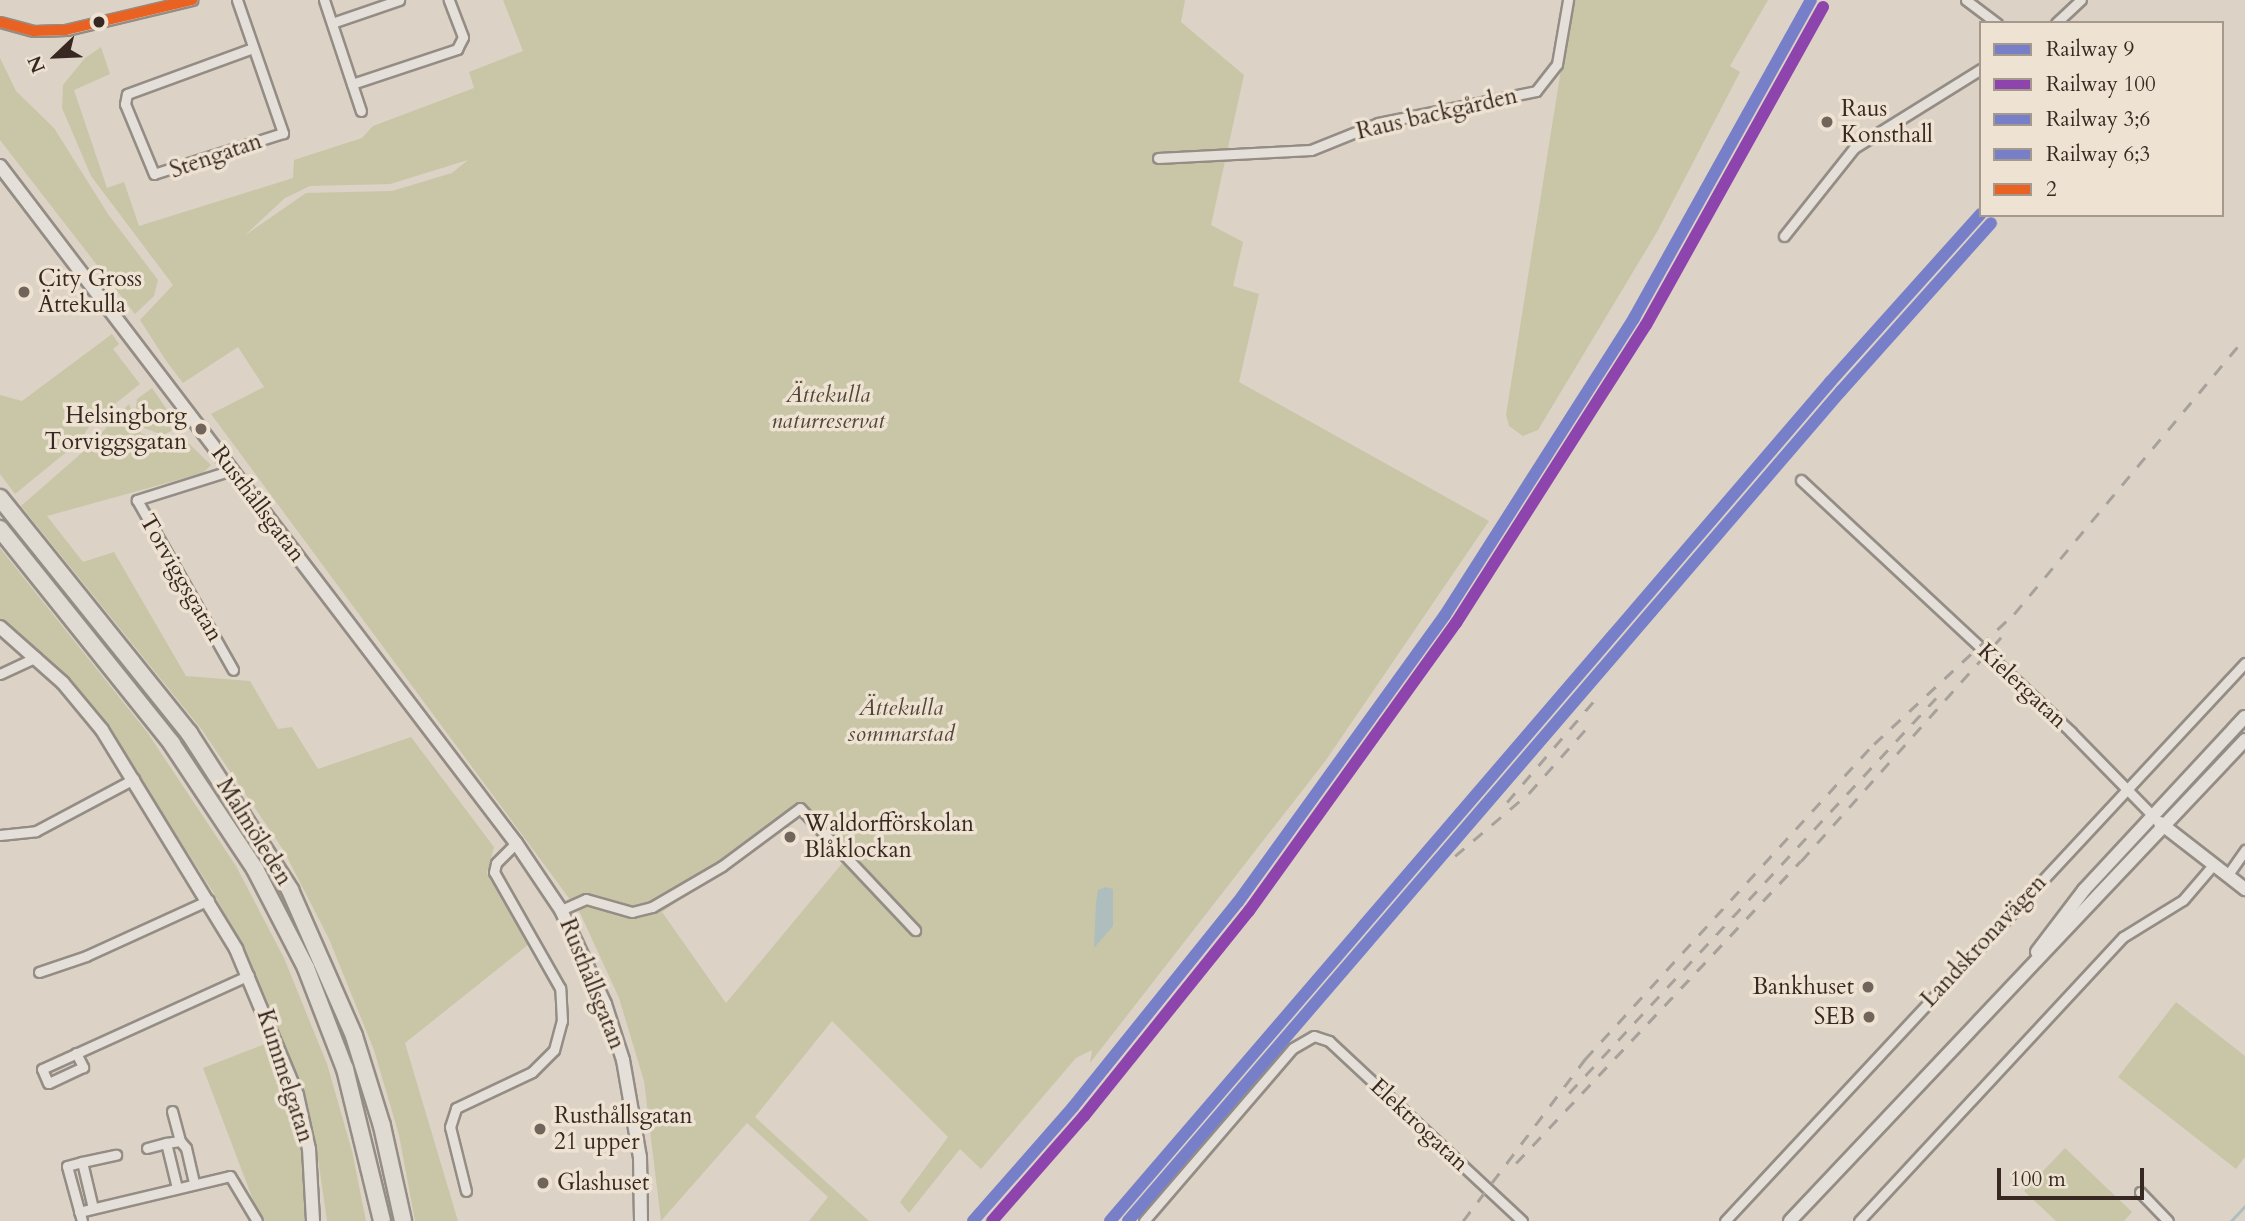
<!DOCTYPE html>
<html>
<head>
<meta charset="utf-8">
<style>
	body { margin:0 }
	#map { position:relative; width:2245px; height:1221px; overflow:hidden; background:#dcd2c5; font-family:Cardo,serif }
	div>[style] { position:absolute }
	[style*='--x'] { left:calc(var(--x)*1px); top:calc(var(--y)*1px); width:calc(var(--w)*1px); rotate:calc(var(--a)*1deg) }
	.green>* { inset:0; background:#c8c6a7 }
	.water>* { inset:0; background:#aebebe }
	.stream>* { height:2.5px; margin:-1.25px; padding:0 1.25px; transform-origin:1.25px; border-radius:1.25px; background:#aebebe }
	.roads { filter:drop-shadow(2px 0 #948d85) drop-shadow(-2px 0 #948d85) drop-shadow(0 2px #948d85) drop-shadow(0 -2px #948d85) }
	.street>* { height:9px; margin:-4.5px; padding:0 4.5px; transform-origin:4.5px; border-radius:4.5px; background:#e4dfd9 }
	.secondary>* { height:12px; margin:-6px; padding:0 6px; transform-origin:6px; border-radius:6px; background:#e4dfd9 }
	.highway>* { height:16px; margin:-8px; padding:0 8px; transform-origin:8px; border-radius:8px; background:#dfdad2 }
	.rail>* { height:2.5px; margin-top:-1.25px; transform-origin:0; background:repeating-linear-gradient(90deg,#a6a19b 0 12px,transparent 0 24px) }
	.bus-1>* { height:10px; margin:-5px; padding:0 5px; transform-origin:5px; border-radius:5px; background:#e96222 }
	.rail-1>* { height:12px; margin:-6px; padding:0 6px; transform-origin:6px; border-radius:6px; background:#767fc8 }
	.rail-2>* { height:12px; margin:-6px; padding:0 6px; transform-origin:6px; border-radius:6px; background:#8e44ad }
	.rail-3>* { height:12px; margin:-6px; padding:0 6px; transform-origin:6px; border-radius:6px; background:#767fc8 }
	.rail-4>* { height:12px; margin:-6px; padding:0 6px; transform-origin:6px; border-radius:6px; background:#767fc8 }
	.dots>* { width:19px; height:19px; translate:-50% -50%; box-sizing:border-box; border:4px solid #eee2d3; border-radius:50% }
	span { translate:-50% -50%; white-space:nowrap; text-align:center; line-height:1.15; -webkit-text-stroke:7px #eee2d3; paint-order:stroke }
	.poi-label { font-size:23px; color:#372922 }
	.left { translate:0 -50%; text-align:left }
	.right { translate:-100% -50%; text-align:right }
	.street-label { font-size:23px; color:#372922 }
	.park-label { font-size:23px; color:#514638; font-style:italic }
	.legend { position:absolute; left:1979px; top:21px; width:245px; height:196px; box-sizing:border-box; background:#eee2d3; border:2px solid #a5988c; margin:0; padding:9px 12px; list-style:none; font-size:21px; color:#372922 }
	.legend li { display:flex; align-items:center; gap:14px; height:35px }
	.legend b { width:35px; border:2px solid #a5988c }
	.north { position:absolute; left:21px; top:21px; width:70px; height:70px; -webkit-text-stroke:5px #eee2d3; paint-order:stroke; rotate:247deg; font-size:19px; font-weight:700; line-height:28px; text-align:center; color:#372922 }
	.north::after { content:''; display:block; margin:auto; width:24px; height:32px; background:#372922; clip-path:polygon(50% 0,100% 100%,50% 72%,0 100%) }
	.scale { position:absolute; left:1997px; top:1168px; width:147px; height:32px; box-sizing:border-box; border:4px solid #372922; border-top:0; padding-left:9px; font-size:21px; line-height:24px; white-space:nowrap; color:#372922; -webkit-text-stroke:5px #eee2d3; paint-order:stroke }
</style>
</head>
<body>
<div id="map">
	<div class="green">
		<i style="clip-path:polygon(evenodd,503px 0,1185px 0,1181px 22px,1244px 75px,1211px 225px,1243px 242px,1233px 286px,1259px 294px,1239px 382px,1489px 521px,1326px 760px,1090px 1063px,1092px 1050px,1076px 1058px,981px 1169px,960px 1149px,909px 1213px,900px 1202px,948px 1137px,832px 1021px,755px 1117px,869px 1221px,809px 1221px,828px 1197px,747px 1123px,661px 1221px,644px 1081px,619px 998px,580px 913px,211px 414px,264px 387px,238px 347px,183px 383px,167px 362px,140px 320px,173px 285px,91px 176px,62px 108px,63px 85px,85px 58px,101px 47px,110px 74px,74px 90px,107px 188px,124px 182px,139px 226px,293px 178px,294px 160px,362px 138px,373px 126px,474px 88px,469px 72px,523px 51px,503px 0,468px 160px,452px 173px,392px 191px,306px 193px,244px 236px,285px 198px,310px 186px,390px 184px,468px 160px,503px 0,800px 816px,844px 861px,726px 1003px,662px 912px,800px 816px)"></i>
		<i style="clip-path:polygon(1572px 0,1768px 0,1730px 66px,1740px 72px,1657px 232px,1538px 430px,1523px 436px,1509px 426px,1506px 415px)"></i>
		<i style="clip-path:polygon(0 58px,16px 91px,54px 128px,108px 214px,158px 280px,154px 296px,135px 314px,0 140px)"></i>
		<i style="clip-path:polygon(112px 334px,119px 344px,113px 349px,140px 384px,92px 422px,80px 441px,15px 494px,0 474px,0 395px,22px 401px)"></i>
		<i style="clip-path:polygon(152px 388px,179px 427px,163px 435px,144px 428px,135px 413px,137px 399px)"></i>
		<i style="clip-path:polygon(129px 404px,141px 433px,161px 442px,179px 434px,211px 465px,203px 473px,47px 516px,83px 562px,114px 552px,186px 676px,250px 681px,278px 729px,292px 727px,318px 769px,411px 737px,494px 847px,487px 873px,529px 944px,405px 1043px,458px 1221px,415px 1221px,399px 1135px,374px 1050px,329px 939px,284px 851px,202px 730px,21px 506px,84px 451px)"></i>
		<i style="clip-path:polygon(0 548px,147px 732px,236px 866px,284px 958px,327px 1064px,352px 1151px,366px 1221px,327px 1221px,314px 1131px,302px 1092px,249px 959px,213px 892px,99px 715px,45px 656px,0 619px)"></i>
		<i style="clip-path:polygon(2176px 1002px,2245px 1056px,2245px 1157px,2236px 1169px,2118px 1077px)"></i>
		<i style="clip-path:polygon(270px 1042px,299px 1134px,306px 1174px,306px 1221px,261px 1221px,203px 1068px)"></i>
		<i style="clip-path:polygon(2065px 1148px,2132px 1212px,2124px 1221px,2056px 1221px,2024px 1191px)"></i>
	</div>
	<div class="water">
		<i style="clip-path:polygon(1105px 887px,1113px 889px,1113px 926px,1094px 948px,1096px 902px,1098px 890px)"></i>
	</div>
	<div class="stream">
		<i style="--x:2231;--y:1221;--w:21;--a:-47"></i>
	</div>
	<div class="roads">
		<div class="street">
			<i style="--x:237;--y:0;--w:141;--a:70.9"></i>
			<i style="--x:283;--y:133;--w:135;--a:162.4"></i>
			<i style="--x:154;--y:174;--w:76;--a:-112.5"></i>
			<i style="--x:125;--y:104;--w:10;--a:-79"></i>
			<i style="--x:127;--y:94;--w:134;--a:-20.1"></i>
			<i style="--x:324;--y:0;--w:117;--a:71.6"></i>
			<i style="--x:1966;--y:0;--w:39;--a:37"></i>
			<i style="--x:0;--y:22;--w:35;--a:15"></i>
			<i style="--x:34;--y:31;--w:32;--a:-2"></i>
			<i style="--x:66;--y:30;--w:130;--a:-13.4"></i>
			<i style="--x:332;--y:23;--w:71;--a:-18.9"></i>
			<i style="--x:2056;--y:23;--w:34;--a:-43"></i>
			<i style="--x:352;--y:84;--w:111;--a:-18.4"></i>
			<i style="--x:457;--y:49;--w:13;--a:-63"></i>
			<i style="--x:463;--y:37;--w:40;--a:-111"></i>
			<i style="--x:1158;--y:158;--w:153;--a:-3"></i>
			<i style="--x:1311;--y:150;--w:72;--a:-21.9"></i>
			<i style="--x:1378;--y:123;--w:161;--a:-11.4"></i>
			<i style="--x:1536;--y:91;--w:34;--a:-52"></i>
			<i style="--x:1557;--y:64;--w:65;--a:-80.2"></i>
			<i style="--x:1784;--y:236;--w:112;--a:-51.5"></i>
			<i style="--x:1854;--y:148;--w:150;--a:-31.9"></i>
			<i style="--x:232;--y:470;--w:100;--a:162.5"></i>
			<i style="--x:137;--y:500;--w:195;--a:60.5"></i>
			<i style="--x:1801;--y:480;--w:369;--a:43"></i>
			<i style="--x:2071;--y:732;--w:117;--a:45.7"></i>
			<i style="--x:0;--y:674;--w:40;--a:-25"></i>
			<i style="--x:0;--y:835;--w:36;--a:-6"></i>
			<i style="--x:36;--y:831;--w:111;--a:-28"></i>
			<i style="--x:2227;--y:876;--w:32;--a:-55"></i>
			<i style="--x:561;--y:910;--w:27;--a:-24"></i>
			<i style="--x:586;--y:899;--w:48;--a:15.8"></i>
			<i style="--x:632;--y:912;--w:21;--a:-14"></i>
			<i style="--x:652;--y:907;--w:81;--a:-30.4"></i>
			<i style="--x:722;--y:866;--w:97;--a:-36.6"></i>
			<i style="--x:800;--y:808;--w:168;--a:46.7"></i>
			<i style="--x:39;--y:972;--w:50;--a:-18.8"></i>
			<i style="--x:86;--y:956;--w:135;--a:-24.5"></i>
			<i style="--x:76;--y:1053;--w:16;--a:63"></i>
			<i style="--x:83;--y:1067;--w:38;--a:155"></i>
			<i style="--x:48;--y:1083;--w:15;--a:-113"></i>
			<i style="--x:42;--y:1069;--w:227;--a:-24.4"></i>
			<i style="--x:172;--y:1111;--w:31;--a:75"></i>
			<i style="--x:147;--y:1148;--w:20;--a:-15"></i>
			<i style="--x:82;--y:1162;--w:35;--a:-12"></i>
			<i style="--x:177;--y:1188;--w:46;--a:-103.7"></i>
			<i style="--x:166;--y:1143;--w:14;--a:-8"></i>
			<i style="--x:180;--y:1141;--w:9;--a:49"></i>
			<i style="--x:186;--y:1148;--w:37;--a:77"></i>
			<i style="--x:466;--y:1191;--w:66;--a:-104"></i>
			<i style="--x:450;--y:1127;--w:20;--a:-72"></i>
			<i style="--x:456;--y:1108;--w:84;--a:-25.3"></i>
			<i style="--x:532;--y:1072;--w:31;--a:-45"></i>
			<i style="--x:554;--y:1050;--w:30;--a:-75"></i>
			<i style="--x:562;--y:1021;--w:33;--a:-93"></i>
			<i style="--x:560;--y:988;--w:133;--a:-119.6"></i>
			<i style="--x:494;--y:872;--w:9;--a:-77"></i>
			<i style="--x:496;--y:863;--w:28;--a:-45"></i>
			<i style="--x:2140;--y:1192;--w:40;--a:46"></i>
			<i style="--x:79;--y:1212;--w:155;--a:-13.4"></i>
			<i style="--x:230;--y:1176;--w:52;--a:59"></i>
			<i style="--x:82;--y:1221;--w:57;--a:-105.3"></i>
			<i style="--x:67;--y:1166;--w:16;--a:-15"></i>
			<i style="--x:82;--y:1162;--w:47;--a:76.6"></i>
			<i style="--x:1144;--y:1221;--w:228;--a:-49.3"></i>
			<i style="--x:1293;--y:1048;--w:24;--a:-30"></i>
			<i style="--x:1314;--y:1036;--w:16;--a:18"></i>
			<i style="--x:1329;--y:1041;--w:264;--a:43"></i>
			<i style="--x:1725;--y:1221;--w:763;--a:-47.02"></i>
			<i style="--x:1859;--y:1221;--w:388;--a:-47.1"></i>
			<i style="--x:2123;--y:937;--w:70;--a:-31.7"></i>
			<i style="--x:2183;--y:900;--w:46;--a:-49.4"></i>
		</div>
		<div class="secondary">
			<i style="--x:0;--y:166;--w:851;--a:52.69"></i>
			<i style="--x:516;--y:843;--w:81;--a:56.1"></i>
			<i style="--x:561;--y:910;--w:104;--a:64.9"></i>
			<i style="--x:605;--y:1004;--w:59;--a:72.2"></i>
			<i style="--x:623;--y:1060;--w:98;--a:80.1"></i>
			<i style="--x:640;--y:1157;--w:64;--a:89.1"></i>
			<i style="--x:0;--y:627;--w:84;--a:41.6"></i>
			<i style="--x:63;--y:683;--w:61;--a:50.3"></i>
			<i style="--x:102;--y:730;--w:257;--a:58.5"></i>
			<i style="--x:236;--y:949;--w:158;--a:67.3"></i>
			<i style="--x:297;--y:1095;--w:55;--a:77.5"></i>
			<i style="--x:309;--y:1149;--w:72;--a:86.8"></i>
			<i style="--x:2160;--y:823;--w:108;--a:37.8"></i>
			<i style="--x:2037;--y:952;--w:78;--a:-52.8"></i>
			<i style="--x:2084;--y:890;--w:236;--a:-47.1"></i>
			<i style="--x:1790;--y:1221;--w:662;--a:-46.59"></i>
		</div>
		<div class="highway">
			<i style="--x:0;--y:498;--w:302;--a:51.2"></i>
			<i style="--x:189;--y:733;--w:187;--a:57.2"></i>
			<i style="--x:290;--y:890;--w:159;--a:66.3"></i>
			<i style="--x:354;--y:1036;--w:94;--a:72.7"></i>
			<i style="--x:382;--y:1126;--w:97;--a:77.5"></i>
			<i style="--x:0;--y:529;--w:275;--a:51.3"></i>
			<i style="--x:172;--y:744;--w:150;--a:56.4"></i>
			<i style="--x:255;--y:869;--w:111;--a:62.7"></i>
			<i style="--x:306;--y:968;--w:108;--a:68.9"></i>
			<i style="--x:345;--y:1069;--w:156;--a:76.3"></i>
		</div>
	</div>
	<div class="rail">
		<i style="--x:1507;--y:802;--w:133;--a:-49.3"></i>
		<i style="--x:1455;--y:856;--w:97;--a:-40.4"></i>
		<i style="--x:1529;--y:793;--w:95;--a:-48.4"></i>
		<i style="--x:1569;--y:1093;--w:539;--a:-47.1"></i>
		<i style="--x:1516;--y:1163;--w:415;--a:-46.7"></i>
		<i style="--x:1801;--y:861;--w:306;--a:-48.2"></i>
		<i style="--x:1128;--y:1221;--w:697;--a:-49.25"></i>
		<i style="--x:1463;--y:1221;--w:203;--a:-53"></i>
		<i style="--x:1585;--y:1059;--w:427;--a:-47.5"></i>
		<i style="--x:1874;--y:744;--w:191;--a:-42.9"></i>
		<i style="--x:2014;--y:614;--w:360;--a:-50.1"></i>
	</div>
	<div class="bus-1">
		<i style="--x:0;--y:22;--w:35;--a:15"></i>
		<i style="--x:34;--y:31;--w:32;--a:-2"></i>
		<i style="--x:66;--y:30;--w:130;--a:-13.4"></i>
	</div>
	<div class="rail-1">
		<i style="--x:973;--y:1221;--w:152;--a:-48.7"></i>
		<i style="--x:1073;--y:1107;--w:263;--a:-51.2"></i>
		<i style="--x:1238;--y:902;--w:354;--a:-54.2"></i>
		<i style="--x:1445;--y:615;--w:352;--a:-57.5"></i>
		<i style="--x:1634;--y:318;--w:364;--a:-60.9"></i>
	</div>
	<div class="rail-2">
		<i style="--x:992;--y:1221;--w:140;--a:-48.8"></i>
		<i style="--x:1084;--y:1116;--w:263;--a:-51.2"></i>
		<i style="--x:1249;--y:911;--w:355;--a:-54.3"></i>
		<i style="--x:1456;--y:623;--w:353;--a:-57.5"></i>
		<i style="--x:1646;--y:325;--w:364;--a:-60.9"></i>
	</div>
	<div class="rail-3">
		<i style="--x:1110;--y:1221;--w:1106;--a:-49.36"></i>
		<i style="--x:1830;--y:382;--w:226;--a:-48.1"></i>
	</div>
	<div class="rail-4">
		<i style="--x:1128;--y:1221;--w:1094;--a:-49.34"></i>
		<i style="--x:1841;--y:391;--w:225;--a:-48.2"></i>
	</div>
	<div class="dots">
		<i style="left:99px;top:22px;background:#372922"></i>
		<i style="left:1827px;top:122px;background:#71645b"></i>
		<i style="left:24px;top:292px;background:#71645b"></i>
		<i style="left:201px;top:429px;background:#71645b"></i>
		<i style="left:790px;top:837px;background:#71645b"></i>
		<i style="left:1868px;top:987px;background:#71645b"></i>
		<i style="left:1869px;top:1017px;background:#71645b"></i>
		<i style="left:540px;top:1129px;background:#71645b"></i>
		<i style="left:543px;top:1183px;background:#71645b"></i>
	</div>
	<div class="poi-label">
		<span class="left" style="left:1841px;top:122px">Raus<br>Konsthall</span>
		<span class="left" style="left:38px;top:292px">City Gross<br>Ättekulla</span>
		<span class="right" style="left:187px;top:429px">Helsingborg<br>Torviggsgatan</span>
		<span class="left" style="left:804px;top:837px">Waldorfförskolan<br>Blåklockan</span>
		<span class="right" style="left:1854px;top:987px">Bankhuset</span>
		<span class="right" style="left:1855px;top:1017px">SEB</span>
		<span class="left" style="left:554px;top:1129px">Rusthållsgatan<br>21 upper</span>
		<span class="left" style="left:557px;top:1183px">Glashuset</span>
	</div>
	<div class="street-label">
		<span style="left:1437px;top:114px;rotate:-13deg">Raus backgården</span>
		<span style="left:216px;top:156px;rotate:-19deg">Stengatan</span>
		<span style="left:258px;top:504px;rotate:53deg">Rusthållsgatan</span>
		<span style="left:181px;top:578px;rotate:60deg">Torviggsgatan</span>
		<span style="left:2022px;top:686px;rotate:43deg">Kielergatan</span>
		<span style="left:254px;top:832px;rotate:58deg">Malmöleden</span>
		<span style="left:1984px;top:941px;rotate:-47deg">Landskronavägen</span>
		<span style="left:592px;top:984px;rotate:68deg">Rusthållsgatan</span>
		<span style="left:285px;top:1076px;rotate:72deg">Kummelgatan</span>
		<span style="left:1419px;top:1125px;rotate:43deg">Elektrogatan</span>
	</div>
	<div class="park-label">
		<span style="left:828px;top:408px">Ättekulla<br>naturreservat</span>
		<span style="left:901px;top:721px">Ättekulla<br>sommarstad</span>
	</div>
	<ul class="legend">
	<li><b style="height:9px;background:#767fc8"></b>Railway 9</li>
	<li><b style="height:9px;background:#8e44ad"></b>Railway 100</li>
	<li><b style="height:9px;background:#767fc8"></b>Railway 3;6</li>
	<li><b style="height:9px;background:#767fc8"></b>Railway 6;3</li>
	<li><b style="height:9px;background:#e96222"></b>2</li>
	</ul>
	<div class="north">N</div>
	<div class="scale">100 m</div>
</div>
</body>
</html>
